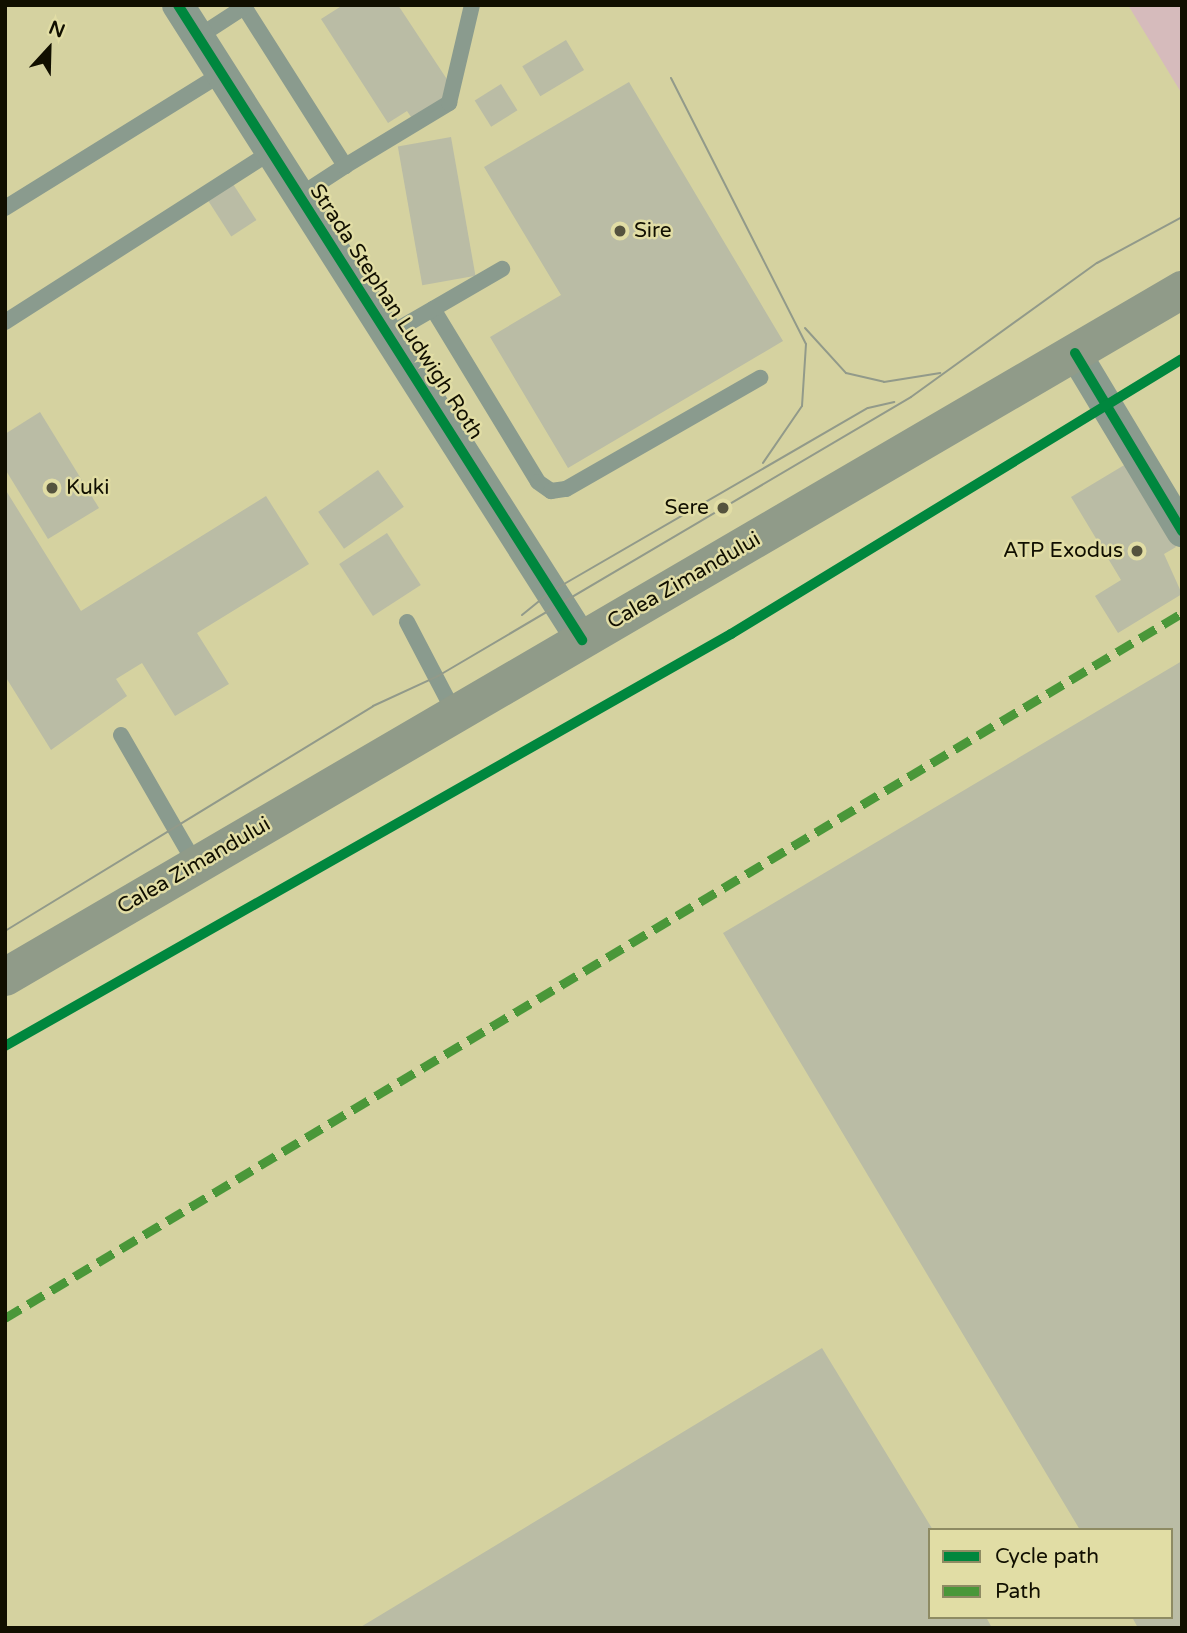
<!DOCTYPE html>
<html>
<head>
<meta charset="utf-8">
<style>
	body { margin:0 }
	#map { position:relative; width:1187px; height:1633px; overflow:hidden; background:#d3d1b2; font-family:"Varela Round",sans-serif }
	div>[style] { position:absolute }
	[style*='--x'] { left:calc(var(--x)*1px); top:calc(var(--y)*1px); width:calc(var(--w)*1px); rotate:calc(var(--a)*1deg) }
	.built>* { inset:0; background:#d5d2a0 }
	.green>* { inset:0; background:#d6bbbc }
	.building>* { inset:0; background:#babca5; transform-origin:0 0 }
	.service>* { height:16px; margin:-8px; padding:0 8px; transform-origin:8px; border-radius:8px; background:#8a9b8e }
	.minor>* { height:32px; margin:-16px; padding:0 16px; transform-origin:16px; border-radius:16px; background:#8a9b8e }
	.primary>* { height:38px; margin:-19px; padding:0 19px; transform-origin:19px; border-radius:19px; background:#909b89 }
	.tram>* { height:2px; margin:-1px; padding:0 1px; transform-origin:1px; border-radius:1px; background:#929a8a }
	.quiet>* { height:9px; margin-top:-4.5px; transform-origin:0; background:repeating-linear-gradient(90deg,#4a9739 0 18px,transparent 0 27px) }
	.cycleway>* { height:10px; margin:-5px; padding:0 5px; transform-origin:5px; border-radius:5px; background:#00873e }
	.dots>* { width:19px; height:19px; translate:-50% -50%; box-sizing:border-box; border:4px solid #e1dda5; border-radius:50% }
	span { translate:-50% -50%; white-space:nowrap; text-align:center; line-height:1.15; -webkit-text-stroke:5px #e1dda5; paint-order:stroke }
	.poi-label { font-size:21px; color:#110f00 }
	.left { translate:0 -50%; text-align:left }
	.right { translate:-100% -50%; text-align:right }
	.street-label { font-size:21px; color:#110f00 }
	.frame { position:absolute; inset:0; border:7px solid #110f00; pointer-events:none }
	.legend { position:absolute; left:928px; top:1528px; width:245px; height:91px; box-sizing:border-box; background:#e1dda5; border:2px solid #8e8b63; margin:0; padding:9px 12px; list-style:none; font-size:21px; color:#110f00 }
	.legend li { display:flex; align-items:center; gap:14px; height:35px }
	.legend b { width:35px; border:2px solid #8e8b63 }
	.north { position:absolute; left:14px; top:14px; width:70px; height:70px; -webkit-text-stroke:5px #e1dda5; paint-order:stroke; rotate:22deg; font-size:19px; font-weight:700; line-height:28px; text-align:center; color:#110f00 }
	.north::after { content:''; display:block; margin:auto; width:24px; height:32px; background:#110f00; clip-path:polygon(50% 0,100% 100%,50% 72%,0 100%) }
</style>
</head>
<body>
<div id="map">
	<div class="built">
		<i style="clip-path:polygon(evenodd,5px 5px,1182px 5px,1182px 1628px,5px 1628px,5px 5px,930px 1530px,1171px 1530px,1171px 1617px,930px 1617px,930px 1530px)"></i>
	</div>
	<div class="green">
		<i style="clip-path:polygon(1128px 5px,1182px 5px,1182px 94px)"></i>
	</div>
	<div class="building">
		<i style="clip-path:polygon(343px 5px,398px 5px,458px 96px,415px 123px,407px 111px,388px 123px,321px 19px)"></i>
		<i style="left:566px;top:40px;width:35px;height:51px;rotate:59deg"></i>
		<i style="clip-path:polygon(629px 82px,783px 341px,568px 468px,490px 337px,561px 295px,484px 167px)"></i>
		<i style="left:501px;top:84px;width:31px;height:31px;rotate:58deg"></i>
		<i style="left:451px;top:137px;width:141px;height:54px;rotate:80deg"></i>
		<i style="left:233px;top:184px;width:43px;height:30px;rotate:57deg"></i>
		<i style="clip-path:polygon(40px 412px,99px 508px,48px 539px,5px 469px,5px 434px)"></i>
		<i style="clip-path:polygon(1126px 464px,1176px 547px,1164px 554px,1182px 594px,1118px 633px,1095px 596px,1121px 580px,1071px 497px)"></i>
		<i style="left:378px;top:470px;width:45px;height:73px;rotate:55deg"></i>
		<i style="clip-path:polygon(5px 489px,81px 611px,266px 496px,309px 564px,197px 633px,229px 684px,175px 716px,142px 663px,116px 679px,127px 696px,51px 750px,5px 676px)"></i>
		<i style="left:387px;top:533px;width:62px;height:57px;rotate:57deg"></i>
		<i style="clip-path:polygon(1182px 661px,1182px 1628px,1138px 1628px,1132px 1617px,1171px 1617px,1171px 1530px,1080px 1530px,723px 933px)"></i>
		<i style="clip-path:polygon(822px 1348px,933px 1530px,930px 1617px,986px 1617px,992px 1628px,359px 1628px)"></i>
	</div>
	<div class="service">
		<i style="--x:243;--y:5;--w:191;--a:57.6"></i>
		<i style="--x:345;--y:166;--w:55;--a:146.9"></i>
		<i style="--x:198;--y:37;--w:55;--a:-33.1"></i>
		<i style="--x:345;--y:166;--w:122;--a:-31.2"></i>
		<i style="--x:449;--y:103;--w:101;--a:-76.8"></i>
		<i style="--x:5;--y:208;--w:254;--a:-31.8"></i>
		<i style="--x:433;--y:309;--w:202;--a:58.7"></i>
		<i style="--x:538;--y:482;--w:16;--a:35"></i>
		<i style="--x:551;--y:491;--w:15;--a:-8"></i>
		<i style="--x:566;--y:489;--w:224;--a:-29.8"></i>
		<i style="--x:5;--y:322;--w:316;--a:-32.6"></i>
		<i style="--x:388;--y:335;--w:132;--a:-30.1"></i>
		<i style="--x:407;--y:622;--w:104;--a:62.4"></i>
		<i style="--x:121;--y:735;--w:150;--a:60"></i>
	</div>
	<div class="minor">
		<i style="--x:178;--y:5;--w:753;--a:57.53"></i>
		<i style="--x:1075;--y:353;--w:208;--a:59"></i>
	</div>
	<div class="primary">
		<i style="--x:5;--y:977;--w:1363;--a:-30.27"></i>
	</div>
	<div class="tram">
		<i style="--x:671;--y:78;--w:298;--a:63.1"></i>
		<i style="--x:806;--y:344;--w:62;--a:93.7"></i>
		<i style="--x:802;--y:406;--w:69;--a:124.4"></i>
		<i style="--x:805;--y:328;--w:61;--a:47.7"></i>
		<i style="--x:846;--y:373;--w:39;--a:13"></i>
		<i style="--x:884;--y:382;--w:57;--a:-9.1"></i>
		<i style="--x:522;--y:615;--w:38;--a:-39"></i>
		<i style="--x:552;--y:591;--w:365;--a:-30.1"></i>
		<i style="--x:868;--y:408;--w:27;--a:-13"></i>
		<i style="--x:5;--y:931;--w:431;--a:-31.4"></i>
		<i style="--x:373;--y:706;--w:72;--a:-24.8"></i>
		<i style="--x:438;--y:676;--w:549;--a:-30.53"></i>
		<i style="--x:911;--y:397;--w:229;--a:-35.8"></i>
		<i style="--x:1097;--y:263;--w:97;--a:-28.4"></i>
	</div>
	<div class="quiet">
		<i style="--x:5;--y:1318;--w:1372;--a:-30.92"></i>
	</div>
	<div class="cycleway">
		<i style="--x:178;--y:5;--w:753;--a:57.53"></i>
		<i style="--x:1075;--y:353;--w:208;--a:59"></i>
		<i style="--x:5;--y:1046;--w:835;--a:-29.57"></i>
		<i style="--x:731;--y:634;--w:528;--a:-31.37"></i>
	</div>
	<div class="dots">
		<i style="left:620px;top:231px;background:#55533e"></i>
		<i style="left:52px;top:488px;background:#55533e"></i>
		<i style="left:723px;top:508px;background:#55533e"></i>
		<i style="left:1137px;top:551px;background:#55533e"></i>
	</div>
	<div class="poi-label">
		<span class="left" style="left:634px;top:231px">Sire</span>
		<span class="left" style="left:66px;top:488px">Kuki</span>
		<span class="right" style="left:709px;top:508px">Sere</span>
		<span class="right" style="left:1123px;top:551px">ATP Exodus</span>
	</div>
	<div class="street-label">
		<span style="left:396px;top:312px;rotate:57deg">Strada Stephan Ludwigh Roth</span>
		<span style="left:684px;top:581px;rotate:-30deg">Calea Zimandului</span>
		<span style="left:194px;top:866px;rotate:-30deg">Calea Zimandului</span>
	</div>
	<div class="frame"></div>
	<ul class="legend">
	<li><b style="height:9px;background:#00873e"></b>Cycle path</li>
	<li><b style="height:9px;background:#4a9739"></b>Path</li>
	</ul>
	<div class="north">N</div>
</div>
</body>
</html>
